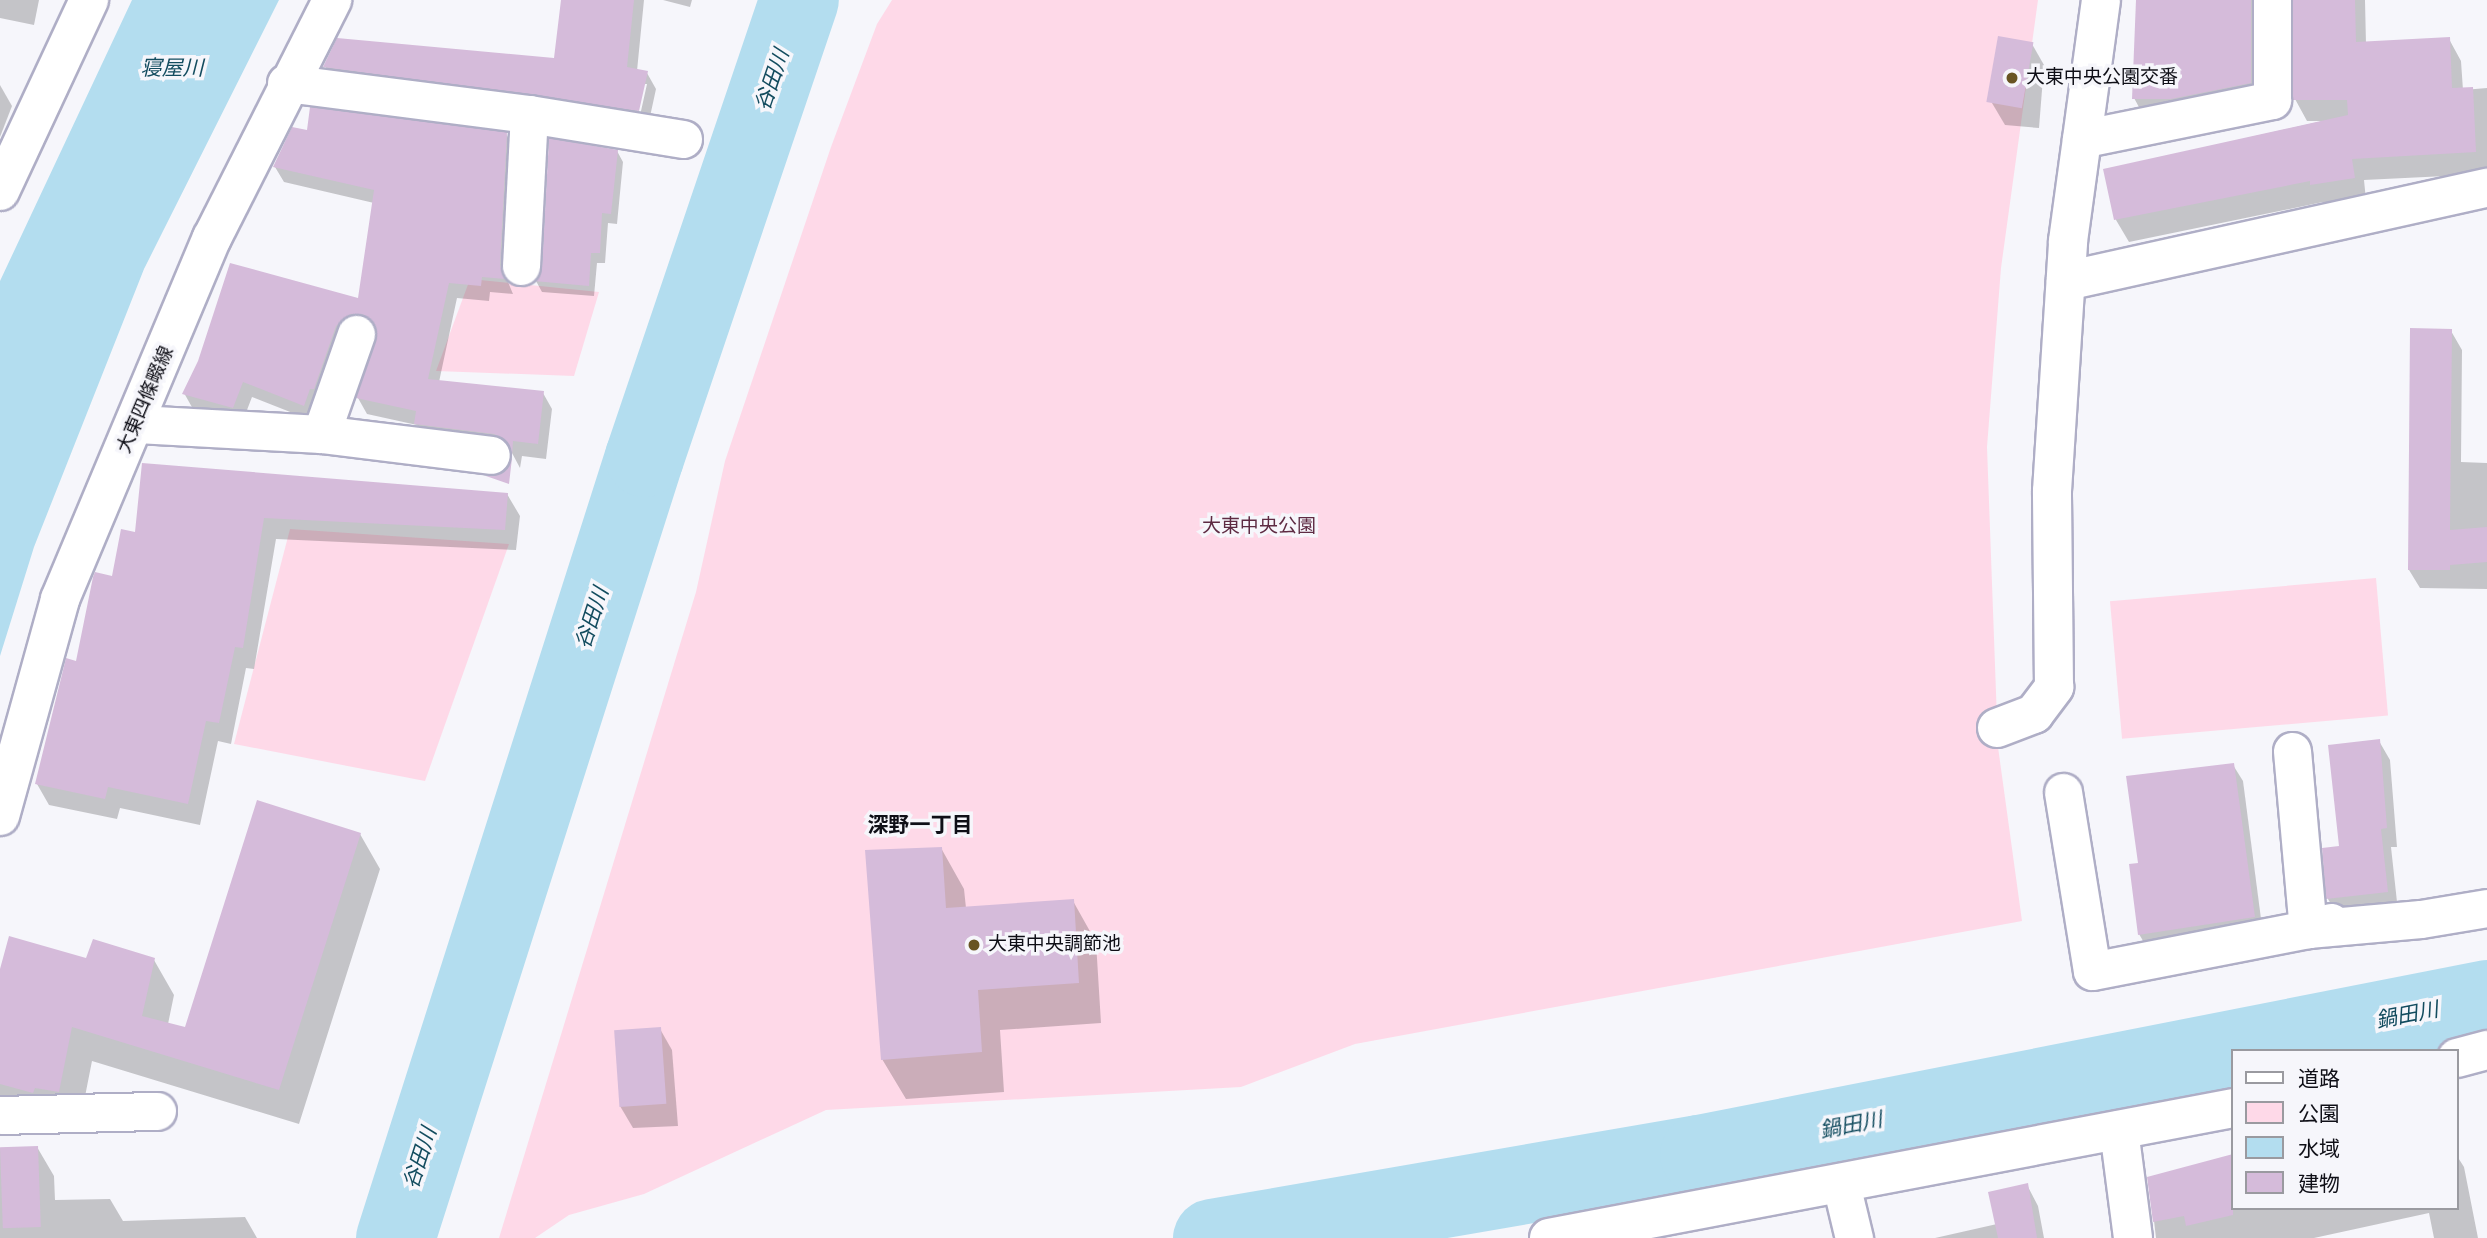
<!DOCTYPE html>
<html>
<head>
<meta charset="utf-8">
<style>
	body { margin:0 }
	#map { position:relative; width:2487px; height:1238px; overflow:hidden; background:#f6f6fb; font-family:"Nunito Sans","Noto Sans JP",sans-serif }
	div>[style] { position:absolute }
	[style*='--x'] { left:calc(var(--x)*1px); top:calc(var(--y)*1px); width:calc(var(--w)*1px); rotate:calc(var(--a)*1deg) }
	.green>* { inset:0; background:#fed9e8; transform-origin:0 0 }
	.water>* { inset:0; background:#b3ddef }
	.shadow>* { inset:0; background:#0003 }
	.river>* { height:79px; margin:-39.5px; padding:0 39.5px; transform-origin:39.5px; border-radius:39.5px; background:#b3ddef }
	.building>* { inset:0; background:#d5bbda; transform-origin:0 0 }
	.roads { filter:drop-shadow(2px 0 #afaec6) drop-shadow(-2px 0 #afaec6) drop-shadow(0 2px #afaec6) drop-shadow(0 -2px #afaec6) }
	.minor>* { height:37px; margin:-18.5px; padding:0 18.5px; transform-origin:18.5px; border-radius:18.5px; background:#fff }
	.tertiary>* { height:38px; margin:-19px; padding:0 19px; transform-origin:19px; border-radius:19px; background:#fff }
	.secondary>* { height:38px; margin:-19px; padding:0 19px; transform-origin:19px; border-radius:19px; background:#fff }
	.dots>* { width:19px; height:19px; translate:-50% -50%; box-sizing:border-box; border:4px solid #f6f6fb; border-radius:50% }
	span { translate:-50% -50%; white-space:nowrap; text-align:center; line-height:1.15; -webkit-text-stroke:7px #f6f6fb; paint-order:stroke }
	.poi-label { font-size:19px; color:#0f0f17 }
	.left { translate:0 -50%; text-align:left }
	.street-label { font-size:19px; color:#0f0f17 }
	.park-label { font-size:19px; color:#5e2b43 }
	.water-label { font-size:21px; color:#134c5f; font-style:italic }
	.neighbourhood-label { font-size:21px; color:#0f0f17; font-weight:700 }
	.legend { position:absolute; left:2231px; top:1049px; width:228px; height:161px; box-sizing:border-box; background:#f6f6fb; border:2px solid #9a9aa0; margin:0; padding:9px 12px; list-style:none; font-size:21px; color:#0f0f17 }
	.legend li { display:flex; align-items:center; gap:14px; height:35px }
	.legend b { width:35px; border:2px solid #9a9aa0 }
</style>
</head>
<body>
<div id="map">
	<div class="green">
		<i style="clip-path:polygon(892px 0,2038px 0,2001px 268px,1987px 447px,1998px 747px,2022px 921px,1355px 1044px,1241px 1087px,826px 1110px,644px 1194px,569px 1215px,535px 1238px,499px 1238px,696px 592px,725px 461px,831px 147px,877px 24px)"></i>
		<i style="clip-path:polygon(470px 279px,599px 292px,574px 376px,436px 371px)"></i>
		<i style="clip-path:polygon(290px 529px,509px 544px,425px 781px,234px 744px)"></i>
		<i style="left:2376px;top:578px;width:138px;height:267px;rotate:85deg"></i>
	</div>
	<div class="water">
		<i style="clip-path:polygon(132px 0,279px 0,144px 269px,34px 547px,0 656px,0 281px)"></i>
	</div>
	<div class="shadow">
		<i style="clip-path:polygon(0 0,39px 0,34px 25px,0 18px)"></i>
		<i style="clip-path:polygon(evenodd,562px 0,644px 0,637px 71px,647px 73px,656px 89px,648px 126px,334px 82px,325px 66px,556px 60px,562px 0,643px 84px,647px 84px,639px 120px,636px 119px,643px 84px)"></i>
		<i style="clip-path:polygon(663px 0,692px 0,690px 7px)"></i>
		<i style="clip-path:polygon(2137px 0,2365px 0,2366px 44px,2449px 39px,2461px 61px,2463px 90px,2487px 88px,2487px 174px,2364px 180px,2366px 200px,2325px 206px,2323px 202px,2129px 242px,2116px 220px,2105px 170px,2323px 121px,2307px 121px,2295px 99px,2295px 5px,2286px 0,2263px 104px,2146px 120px,2134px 98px)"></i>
		<i style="clip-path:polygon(2032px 44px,2044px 65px,2039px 128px,2005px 125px,1992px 103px)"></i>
		<i style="clip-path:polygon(0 85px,12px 106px,0 137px)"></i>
		<i style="clip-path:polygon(309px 132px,506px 134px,515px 150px,508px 282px,513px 294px,490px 292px,489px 301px,457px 298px,439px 382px,543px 393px,552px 409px,546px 459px,522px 456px,520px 468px,512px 453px,505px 450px,425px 440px,417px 425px,367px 414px,358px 398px,378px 340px,373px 329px,313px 421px,252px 397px,242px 423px,193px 409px,184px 393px,360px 300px,374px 203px,284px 182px,275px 167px)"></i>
		<i style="clip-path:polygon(617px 151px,623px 162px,617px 224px,608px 223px,605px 263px,597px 263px,594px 296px,542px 292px,536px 281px)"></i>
		<i style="clip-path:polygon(2451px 331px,2462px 350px,2461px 462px,2487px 463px,2487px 589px,2420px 588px,2409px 570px)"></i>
		<i style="clip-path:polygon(144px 465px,507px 494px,520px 516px,516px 550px,276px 539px,254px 669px,246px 668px,231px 744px,218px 741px,200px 825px,120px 808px,117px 819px,49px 805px,37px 784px,78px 663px,137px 534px)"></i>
		<i style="clip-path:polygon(2379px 741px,2390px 760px,2397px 847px,2391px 847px,2398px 911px,2339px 918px,2328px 899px,2324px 850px,2341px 848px)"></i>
		<i style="clip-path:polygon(2233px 765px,2243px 781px,2263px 934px,2149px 951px,2139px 934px,2140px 864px)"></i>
		<i style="clip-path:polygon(360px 834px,380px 869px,299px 1124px,92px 1061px,79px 1127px,0 1112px,0 973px,88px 960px,154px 960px,174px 995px,168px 1024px,186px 1029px)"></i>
		<i style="clip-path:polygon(941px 848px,964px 889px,966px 908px,1073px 901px,1096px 942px,1101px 1023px,1000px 1030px,1004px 1092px,906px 1099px,882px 1059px)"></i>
		<i style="clip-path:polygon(660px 1029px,672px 1050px,678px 1126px,633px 1128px,620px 1106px)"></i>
		<i style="clip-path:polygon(37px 1147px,54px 1176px,55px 1200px,110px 1199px,123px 1221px,245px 1217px,257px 1238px,0 1238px,0 1148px)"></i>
		<i style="clip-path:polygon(2457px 1156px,2464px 1167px,2478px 1238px,2434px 1238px,2429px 1213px,2314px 1238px,2156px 1238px,2149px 1178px,2233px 1157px,2233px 1208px,2457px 1208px)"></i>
		<i style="clip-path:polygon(2027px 1185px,2038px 1206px,2044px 1238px,1935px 1238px,1997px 1224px)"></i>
	</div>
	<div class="river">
		<i style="--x:395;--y:1238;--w:820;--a:-72.32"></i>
		<i style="--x:644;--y:457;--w:483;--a:-71.3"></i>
		<i style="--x:1212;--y:1238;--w:494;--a:-9.8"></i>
		<i style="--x:1699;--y:1154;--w:803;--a:-11.13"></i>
	</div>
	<div class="building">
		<i style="clip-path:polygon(561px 0,634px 0,627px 67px,648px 71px,639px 111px,323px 67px,337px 38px,554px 58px)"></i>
		<i style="clip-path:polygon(2136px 0,2251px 0,2251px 83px,2171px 99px,2132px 99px)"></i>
		<i style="clip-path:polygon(2293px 0,2355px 0,2356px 42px,2450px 37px,2452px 88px,2473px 87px,2476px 152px,2352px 159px,2355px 178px,2310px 185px,2310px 181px,2114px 220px,2103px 169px,2348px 115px,2347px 100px,2293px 100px)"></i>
		<i style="left:1998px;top:36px;width:36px;height:67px;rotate:10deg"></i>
		<i style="clip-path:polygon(310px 107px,507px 132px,500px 265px,505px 279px,482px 277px,481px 286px,449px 283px,428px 379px,544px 391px,538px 444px,513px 441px,512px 456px,504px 439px,494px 434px,414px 424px,416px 411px,356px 398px,376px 340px,372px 321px,362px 314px,351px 314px,336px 326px,314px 389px,310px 389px,304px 406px,243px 382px,233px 408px,182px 394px,198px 361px,230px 263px,358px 298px,374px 190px,273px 167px,292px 127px,307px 130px)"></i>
		<i style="clip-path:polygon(549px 138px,618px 150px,611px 214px,602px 213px,600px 253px,591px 253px,589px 286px,534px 281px,542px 267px)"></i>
		<i style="clip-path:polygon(2410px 328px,2452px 329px,2450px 530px,2487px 527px,2487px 562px,2450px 565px,2450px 570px,2408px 570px)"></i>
		<i style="clip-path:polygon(512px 458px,509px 484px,486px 476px,500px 474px)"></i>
		<i style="clip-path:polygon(142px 463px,508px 493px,505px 530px,264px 518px,243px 648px,235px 647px,219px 723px,206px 721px,188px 804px,108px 787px,105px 799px,35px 784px,66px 658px,76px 661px,93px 577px,95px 572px,112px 576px,121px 529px,135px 532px)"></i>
		<i style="clip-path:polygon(2380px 739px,2387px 828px,2381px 829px,2388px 892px,2326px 899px,2322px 848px,2339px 846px,2328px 745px)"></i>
		<i style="clip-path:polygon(2234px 763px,2255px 917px,2138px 935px,2129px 864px,2138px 863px,2126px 776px)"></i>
		<i style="clip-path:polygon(257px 800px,361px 833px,279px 1090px,72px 1027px,59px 1092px,35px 1088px,33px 1093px,0 1084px,0 969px,9px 936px,86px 958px,93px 939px,155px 958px,142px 1016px,185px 1027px)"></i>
		<i style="clip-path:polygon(942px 847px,946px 908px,1074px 899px,1079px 983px,978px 990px,982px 1052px,881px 1060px,865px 850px)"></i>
		<i style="left:661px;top:1027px;width:77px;height:47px;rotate:86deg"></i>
		<i style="left:38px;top:1146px;width:81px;height:38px;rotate:88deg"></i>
		<i style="clip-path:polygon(2233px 1154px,2233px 1215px,2186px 1226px,2184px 1216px,2153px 1222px,2147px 1177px)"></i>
		<i style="clip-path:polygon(2028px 1183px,2037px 1238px,1998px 1238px,1988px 1192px)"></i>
	</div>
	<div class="roads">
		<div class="minor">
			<i style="--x:286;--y:83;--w:245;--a:7.3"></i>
			<i style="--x:529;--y:114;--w:156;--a:9.2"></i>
			<i style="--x:2081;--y:139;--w:195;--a:-11.5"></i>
			<i style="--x:2272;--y:100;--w:100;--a:-90"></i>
			<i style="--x:521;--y:266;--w:152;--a:-87"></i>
			<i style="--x:137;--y:424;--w:184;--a:3.1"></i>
			<i style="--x:321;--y:434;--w:171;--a:7"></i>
			<i style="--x:321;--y:434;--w:106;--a:-70.7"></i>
			<i style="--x:2292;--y:751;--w:179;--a:84.9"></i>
			<i style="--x:2308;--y:929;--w:24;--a:-17"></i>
			<i style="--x:2063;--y:792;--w:181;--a:80.8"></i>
			<i style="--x:2092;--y:971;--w:220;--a:-11"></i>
			<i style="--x:2308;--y:929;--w:113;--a:-5.1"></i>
			<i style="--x:2421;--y:919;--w:67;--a:-9.5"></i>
			<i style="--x:0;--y:1115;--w:157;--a:-1.5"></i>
			<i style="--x:1841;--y:1184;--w:56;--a:76.5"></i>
		</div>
		<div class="tertiary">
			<i style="--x:0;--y:191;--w:211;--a:-65"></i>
			<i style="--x:2066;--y:281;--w:431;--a:-12.5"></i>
			<i style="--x:1997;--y:728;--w:40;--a:-21"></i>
			<i style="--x:2034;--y:714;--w:34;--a:-53"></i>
			<i style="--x:2054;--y:687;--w:196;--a:-90.6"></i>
			<i style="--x:2052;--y:491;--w:251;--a:-86.3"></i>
			<i style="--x:2068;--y:241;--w:243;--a:-82.2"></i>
			<i style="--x:2457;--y:1058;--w:31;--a:-15"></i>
			<i style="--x:2119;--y:1130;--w:109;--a:82.6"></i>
			<i style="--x:1549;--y:1238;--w:696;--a:-10.76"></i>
		</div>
		<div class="secondary">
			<i style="--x:0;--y:816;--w:225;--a:-74.5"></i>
			<i style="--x:60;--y:599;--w:392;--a:-67.2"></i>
			<i style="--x:212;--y:238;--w:267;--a:-63.2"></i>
		</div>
	</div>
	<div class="dots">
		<i style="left:2012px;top:78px;background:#685423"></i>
		<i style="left:974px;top:945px;background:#685423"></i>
	</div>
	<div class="poi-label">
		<span class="left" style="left:2026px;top:78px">大東中央公園交番</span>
		<span class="left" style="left:988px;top:945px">大東中央調節池</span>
	</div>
	<div class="street-label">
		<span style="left:146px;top:400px;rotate:-67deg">大東四條畷線</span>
	</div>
	<div class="park-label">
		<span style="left:1259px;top:527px">大東中央公園</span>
	</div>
	<div class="water-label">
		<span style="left:172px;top:68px">寝屋川</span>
		<span style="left:772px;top:80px;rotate:-71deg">谷田川</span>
		<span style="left:592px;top:618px;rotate:-72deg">谷田川</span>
		<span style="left:2407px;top:1015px;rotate:-11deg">鍋田川</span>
		<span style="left:1851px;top:1125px;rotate:-11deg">鍋田川</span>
		<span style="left:420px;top:1158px;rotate:-72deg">谷田川</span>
	</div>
	<div class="neighbourhood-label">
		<span style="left:920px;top:825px">深野一丁目</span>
	</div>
	<ul class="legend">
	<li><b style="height:9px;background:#fff"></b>道路</li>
	<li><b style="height:19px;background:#fed9e8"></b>公園</li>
	<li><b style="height:19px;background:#b3ddef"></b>水域</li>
	<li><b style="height:19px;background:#d5bbda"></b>建物</li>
	</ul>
</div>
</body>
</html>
